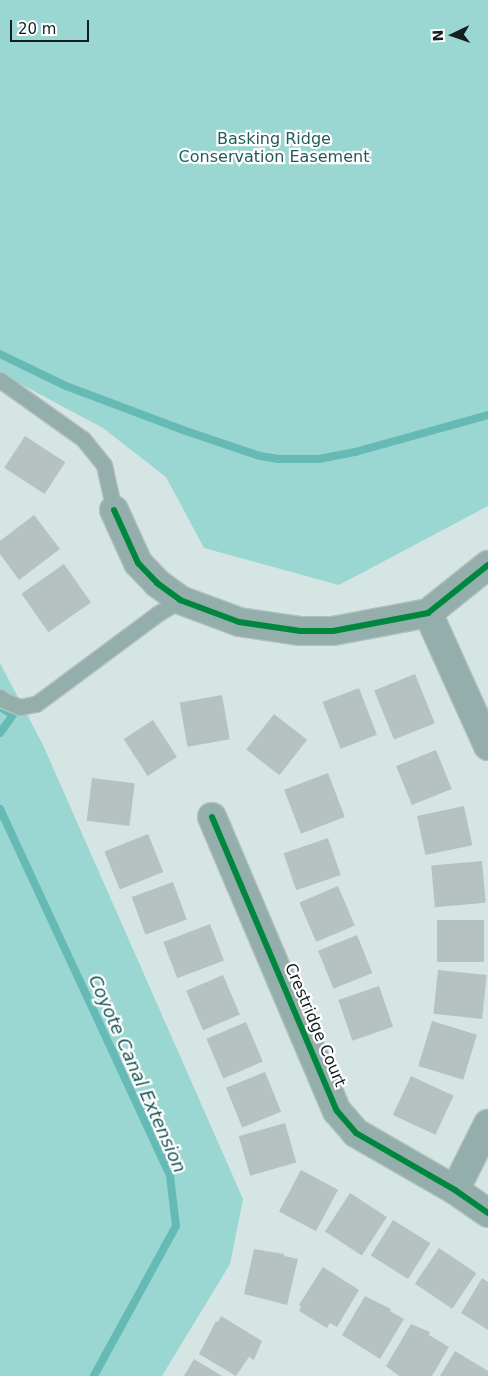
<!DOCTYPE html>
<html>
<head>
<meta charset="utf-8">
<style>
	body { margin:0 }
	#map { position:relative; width:488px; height:1376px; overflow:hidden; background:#d5e5e3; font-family:"DejaVu Sans",sans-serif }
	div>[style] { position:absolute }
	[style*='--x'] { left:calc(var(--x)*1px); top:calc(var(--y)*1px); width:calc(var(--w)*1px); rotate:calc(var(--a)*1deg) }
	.green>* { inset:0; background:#9ad6d2 }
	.stream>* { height:8px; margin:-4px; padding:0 4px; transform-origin:4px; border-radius:4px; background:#66bab6 }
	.building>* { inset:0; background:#b6c2c1; transform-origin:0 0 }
	.roads { filter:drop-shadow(1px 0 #b4c0bf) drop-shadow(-1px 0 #b4c0bf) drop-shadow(0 1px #b4c0bf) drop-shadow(0 -1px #b4c0bf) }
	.lane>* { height:15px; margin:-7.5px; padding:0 7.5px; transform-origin:7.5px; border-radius:7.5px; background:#94aeac }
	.street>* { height:28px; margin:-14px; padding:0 14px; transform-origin:14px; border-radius:14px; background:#94aeac }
	.cycleway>* { height:6px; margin:-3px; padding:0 3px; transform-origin:3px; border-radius:3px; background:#00873e }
	span { translate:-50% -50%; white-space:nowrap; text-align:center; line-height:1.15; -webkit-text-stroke:4.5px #fff; paint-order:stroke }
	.park-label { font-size:16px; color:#205d5a }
	.street-label { font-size:16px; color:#141e1e }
	.water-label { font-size:18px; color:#195754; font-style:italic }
	.north { position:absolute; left:428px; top:10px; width:50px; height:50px; -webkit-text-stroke:4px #fff; paint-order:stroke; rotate:267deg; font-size:14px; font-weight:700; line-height:20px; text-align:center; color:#141e1e }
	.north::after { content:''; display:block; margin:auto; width:18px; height:22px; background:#141e1e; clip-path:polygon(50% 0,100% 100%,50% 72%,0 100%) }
	.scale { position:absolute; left:10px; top:20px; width:79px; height:22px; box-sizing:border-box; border:2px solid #141e1e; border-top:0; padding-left:6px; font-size:15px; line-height:18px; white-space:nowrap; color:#141e1e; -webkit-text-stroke:4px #fff; paint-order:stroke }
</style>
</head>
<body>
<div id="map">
	<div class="green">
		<i style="clip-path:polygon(0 0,488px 0,488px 506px,339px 585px,204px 548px,166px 477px,103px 428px,0 373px)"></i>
		<i style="clip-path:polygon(0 663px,43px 745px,243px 1199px,230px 1264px,162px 1376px,0 1376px)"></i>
	</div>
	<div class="stream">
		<i style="--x:0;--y:354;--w:73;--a:25.9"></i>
		<i style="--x:66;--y:386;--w:125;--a:20.6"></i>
		<i style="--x:183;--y:430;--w:81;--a:18.7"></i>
		<i style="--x:260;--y:456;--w:19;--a:9"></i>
		<i style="--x:279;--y:459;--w:40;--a:0"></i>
		<i style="--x:319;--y:459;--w:37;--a:-11"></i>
		<i style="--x:355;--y:452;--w:138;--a:-15.5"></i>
		<i style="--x:0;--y:707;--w:15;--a:32"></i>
		<i style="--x:13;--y:715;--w:22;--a:126"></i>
		<i style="--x:0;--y:809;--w:404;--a:65.1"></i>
		<i style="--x:170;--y:1176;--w:50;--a:83.2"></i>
		<i style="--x:176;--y:1226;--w:171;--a:118.7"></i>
	</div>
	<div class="building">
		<i style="left:25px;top:436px;width:48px;height:38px;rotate:33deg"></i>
		<i style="clip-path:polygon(34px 515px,60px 549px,19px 580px,0 554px,0 541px)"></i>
		<i style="left:64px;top:564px;width:47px;height:52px;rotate:55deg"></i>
		<i style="left:415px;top:674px;width:53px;height:44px;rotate:68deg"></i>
		<i style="left:359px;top:688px;width:50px;height:39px;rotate:69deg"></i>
		<i style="left:222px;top:695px;width:45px;height:43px;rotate:80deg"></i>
		<i style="left:274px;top:714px;width:42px;height:45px;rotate:38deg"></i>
		<i style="left:153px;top:720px;width:44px;height:35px;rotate:57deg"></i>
		<i style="left:436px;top:750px;width:42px;height:43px;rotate:68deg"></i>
		<i style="left:328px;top:773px;width:47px;height:47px;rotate:69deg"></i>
		<i style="left:92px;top:778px;width:43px;height:43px;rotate:7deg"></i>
		<i style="left:464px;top:806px;width:40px;height:48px;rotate:78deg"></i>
		<i style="left:148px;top:834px;width:41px;height:47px;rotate:68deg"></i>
		<i style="left:328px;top:838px;width:39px;height:47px;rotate:71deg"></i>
		<i style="left:482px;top:861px;width:42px;height:51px;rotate:85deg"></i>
		<i style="left:173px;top:882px;width:40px;height:44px;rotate:70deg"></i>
		<i style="left:338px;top:886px;width:43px;height:42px;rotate:67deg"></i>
		<i style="left:437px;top:920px;width:47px;height:42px"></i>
		<i style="left:210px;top:924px;width:39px;height:50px;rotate:69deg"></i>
		<i style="left:357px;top:935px;width:41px;height:42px;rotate:68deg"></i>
		<i style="left:438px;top:970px;width:49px;height:44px;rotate:6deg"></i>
		<i style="left:223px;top:975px;width:43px;height:40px;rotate:67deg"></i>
		<i style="left:379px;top:986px;width:43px;height:43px;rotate:71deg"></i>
		<i style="left:432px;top:1021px;width:47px;height:47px;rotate:17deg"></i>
		<i style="left:246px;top:1022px;width:43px;height:43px;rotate:67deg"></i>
		<i style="left:265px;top:1072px;width:43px;height:42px;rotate:68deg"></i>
		<i style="left:411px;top:1076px;width:47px;height:43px;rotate:25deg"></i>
		<i style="left:285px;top:1123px;width:41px;height:48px;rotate:74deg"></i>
		<i style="left:301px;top:1170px;width:42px;height:47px;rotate:28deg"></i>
		<i style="left:350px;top:1193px;width:44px;height:46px;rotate:33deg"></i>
		<i style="left:393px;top:1220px;width:44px;height:42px;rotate:32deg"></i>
		<i style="left:439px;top:1248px;width:45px;height:43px;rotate:34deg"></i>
		<i style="clip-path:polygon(254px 1249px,284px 1254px,284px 1256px,298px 1259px,287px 1305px,244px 1294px)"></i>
		<i style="clip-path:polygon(323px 1267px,359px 1290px,337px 1327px,330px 1323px,327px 1328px,299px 1311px,301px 1307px,299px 1305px)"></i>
		<i style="clip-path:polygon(482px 1278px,488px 1282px,488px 1330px,461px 1313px)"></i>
		<i style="clip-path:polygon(365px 1296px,391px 1309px,390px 1311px,404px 1319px,380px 1359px,342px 1335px)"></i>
		<i style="clip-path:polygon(221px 1316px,262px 1341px,254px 1360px,249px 1357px,236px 1376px,199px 1354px,216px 1321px,218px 1322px)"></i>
		<i style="clip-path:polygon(411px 1324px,430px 1332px,429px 1335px,449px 1347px,432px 1376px,399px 1376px,386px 1366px)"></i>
		<i style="clip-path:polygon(455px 1351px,488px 1371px,488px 1376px,440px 1376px)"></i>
		<i style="clip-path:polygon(194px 1359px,222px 1376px,184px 1376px)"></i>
	</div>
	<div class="roads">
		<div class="lane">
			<i style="--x:0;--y:380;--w:102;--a:35.4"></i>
			<i style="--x:83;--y:439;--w:33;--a:51"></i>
			<i style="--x:104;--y:465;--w:46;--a:77.5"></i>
			<i style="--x:0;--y:697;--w:6;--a:39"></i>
			<i style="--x:5;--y:701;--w:16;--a:22"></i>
			<i style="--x:20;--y:707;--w:16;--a:-11"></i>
			<i style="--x:36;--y:704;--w:151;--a:-36.6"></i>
			<i style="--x:157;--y:614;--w:27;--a:-31"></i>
		</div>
		<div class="street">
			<i style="--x:114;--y:510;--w:58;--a:65.6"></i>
			<i style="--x:138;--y:563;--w:28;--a:46"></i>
			<i style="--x:157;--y:583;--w:29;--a:36"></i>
			<i style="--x:180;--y:600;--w:63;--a:20.4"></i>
			<i style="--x:239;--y:622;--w:62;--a:8.4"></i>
			<i style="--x:300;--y:631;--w:33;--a:0"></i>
			<i style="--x:333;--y:631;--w:97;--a:-10.7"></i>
			<i style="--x:428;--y:613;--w:77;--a:-38.7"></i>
			<i style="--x:428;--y:613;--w:146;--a:65.7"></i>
			<i style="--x:212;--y:817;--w:319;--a:67"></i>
			<i style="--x:337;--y:1111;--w:29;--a:49"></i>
			<i style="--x:356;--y:1133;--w:114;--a:29.9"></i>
			<i style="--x:455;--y:1190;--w:40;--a:34.9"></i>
			<i style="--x:455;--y:1190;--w:74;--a:-63.4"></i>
		</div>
	</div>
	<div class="cycleway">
		<i style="--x:114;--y:510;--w:58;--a:65.6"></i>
		<i style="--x:138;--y:563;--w:28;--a:46"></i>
		<i style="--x:157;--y:583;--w:29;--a:36"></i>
		<i style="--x:180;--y:600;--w:63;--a:20.4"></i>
		<i style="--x:239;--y:622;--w:62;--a:8.4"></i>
		<i style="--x:300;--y:631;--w:33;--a:0"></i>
		<i style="--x:333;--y:631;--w:97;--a:-10.7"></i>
		<i style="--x:428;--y:613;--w:77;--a:-38.7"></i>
		<i style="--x:212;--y:817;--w:319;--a:67"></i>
		<i style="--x:337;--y:1111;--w:29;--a:49"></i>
		<i style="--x:356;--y:1133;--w:114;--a:29.9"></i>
		<i style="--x:455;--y:1190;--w:40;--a:34.9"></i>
	</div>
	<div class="park-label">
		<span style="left:274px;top:148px">Basking Ridge<br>Conservation Easement</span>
	</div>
	<div class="street-label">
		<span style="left:315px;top:1025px;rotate:67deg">Crestridge Court</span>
	</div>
	<div class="water-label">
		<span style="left:137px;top:1074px;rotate:66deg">Coyote Canal Extension</span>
	</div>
	<div class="north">N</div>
	<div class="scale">20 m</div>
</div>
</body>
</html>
